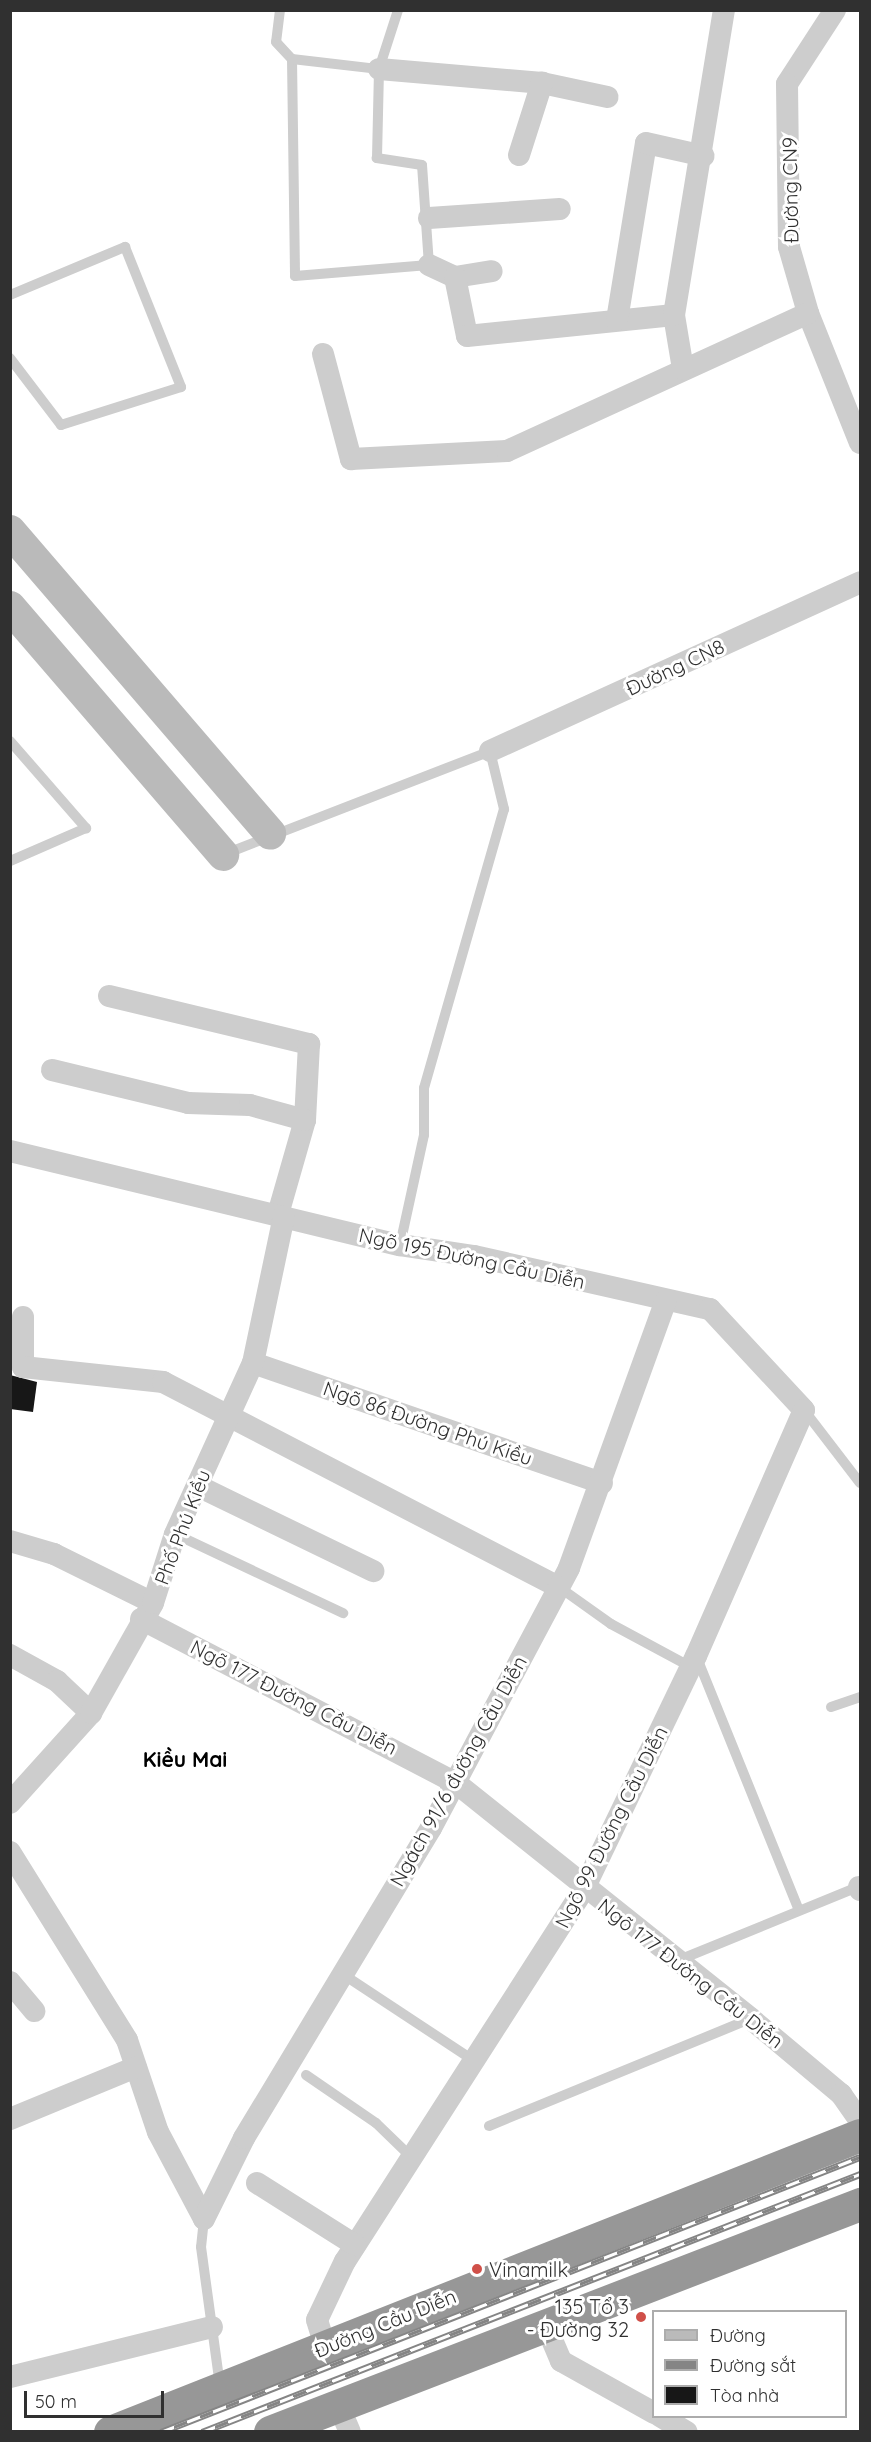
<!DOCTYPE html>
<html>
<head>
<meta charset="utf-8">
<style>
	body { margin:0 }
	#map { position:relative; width:871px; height:2442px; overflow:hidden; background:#fff; font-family:Quicksand,sans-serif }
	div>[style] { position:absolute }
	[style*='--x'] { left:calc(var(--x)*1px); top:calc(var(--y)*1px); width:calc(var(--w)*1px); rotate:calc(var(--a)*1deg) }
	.building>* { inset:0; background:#171717 }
	.lane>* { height:10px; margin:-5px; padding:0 5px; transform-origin:5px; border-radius:5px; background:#cdcdcd }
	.street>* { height:22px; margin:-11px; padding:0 11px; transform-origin:11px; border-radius:11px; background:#cdcdcd }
	.secondary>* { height:32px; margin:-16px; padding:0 16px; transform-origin:16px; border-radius:16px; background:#bababa }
	.highway>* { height:33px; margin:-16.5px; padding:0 16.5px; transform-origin:16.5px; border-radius:16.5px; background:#979797 }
	.rail>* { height:7px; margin-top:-3.5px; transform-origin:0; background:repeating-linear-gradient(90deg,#fff 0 14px,#858585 0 28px); box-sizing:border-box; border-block:2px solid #858585 }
	.dots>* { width:16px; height:16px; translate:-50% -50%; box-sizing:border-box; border:3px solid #fff; border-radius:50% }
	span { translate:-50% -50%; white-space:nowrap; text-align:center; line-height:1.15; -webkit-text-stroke:6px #fff; paint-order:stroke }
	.street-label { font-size:20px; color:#303030 }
	.poi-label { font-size:20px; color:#303030 }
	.left { translate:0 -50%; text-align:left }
	.right { translate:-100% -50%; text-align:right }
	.neighbourhood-label { font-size:21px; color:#000; font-weight:700 }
	.frame { position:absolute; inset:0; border:12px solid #303030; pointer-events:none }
	.legend { position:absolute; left:652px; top:2310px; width:195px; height:108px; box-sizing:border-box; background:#fff; border:2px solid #acacac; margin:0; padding:8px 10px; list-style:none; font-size:18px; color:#303030 }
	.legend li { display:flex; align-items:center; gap:12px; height:30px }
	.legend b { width:30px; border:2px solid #acacac }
	.scale { position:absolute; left:24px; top:2391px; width:140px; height:27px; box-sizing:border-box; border:3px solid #303030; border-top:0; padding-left:8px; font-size:18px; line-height:21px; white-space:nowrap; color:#303030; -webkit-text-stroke:4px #fff; paint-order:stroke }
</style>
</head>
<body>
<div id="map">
	<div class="building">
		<i style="clip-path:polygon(10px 1375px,37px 1382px,33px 1412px,10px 1409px)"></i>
	</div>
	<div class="lane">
		<i style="--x:280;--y:10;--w:32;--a:97"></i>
		<i style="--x:276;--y:42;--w:23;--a:47"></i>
		<i style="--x:292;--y:59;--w:217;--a:89.2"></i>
		<i style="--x:295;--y:276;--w:134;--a:-4.7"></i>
		<i style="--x:429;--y:265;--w:100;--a:-94"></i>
		<i style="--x:422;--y:165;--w:46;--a:-171.2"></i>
		<i style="--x:377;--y:158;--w:89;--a:-88.7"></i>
		<i style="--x:292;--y:59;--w:88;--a:6.6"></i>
		<i style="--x:379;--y:69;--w:62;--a:-72.1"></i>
		<i style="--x:10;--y:295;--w:125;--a:-22.7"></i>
		<i style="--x:125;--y:247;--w:151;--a:68.2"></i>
		<i style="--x:181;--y:387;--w:126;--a:162.4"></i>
		<i style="--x:61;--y:425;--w:84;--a:-127.3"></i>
		<i style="--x:10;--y:741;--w:116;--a:48.9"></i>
		<i style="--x:86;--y:828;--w:83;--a:156.5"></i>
		<i style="--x:225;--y:854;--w:284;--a:-21.2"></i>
		<i style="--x:490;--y:751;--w:60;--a:76.4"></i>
		<i style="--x:504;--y:809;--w:290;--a:106"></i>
		<i style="--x:424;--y:1088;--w:47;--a:90"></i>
		<i style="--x:424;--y:1135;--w:113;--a:102.3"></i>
		<i style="--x:804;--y:1410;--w:92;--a:52.5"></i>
		<i style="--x:175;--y:1534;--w:186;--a:25.2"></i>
		<i style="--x:559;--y:1587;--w:64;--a:35.4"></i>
		<i style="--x:611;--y:1624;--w:91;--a:28.3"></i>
		<i style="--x:697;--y:1658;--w:272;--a:68"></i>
		<i style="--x:831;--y:1707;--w:31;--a:-19"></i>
		<i style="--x:679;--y:1960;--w:196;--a:-22.2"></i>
		<i style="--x:341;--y:1973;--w:158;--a:33.4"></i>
		<i style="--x:306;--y:2075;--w:85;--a:34.4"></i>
		<i style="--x:376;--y:2123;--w:47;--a:44.1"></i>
		<i style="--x:489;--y:2126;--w:282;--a:-22.3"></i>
		<i style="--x:204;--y:2219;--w:28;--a:96"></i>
		<i style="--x:201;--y:2247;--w:139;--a:82.2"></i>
	</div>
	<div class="street">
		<i style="--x:835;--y:10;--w:88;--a:123"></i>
		<i style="--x:787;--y:84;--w:163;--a:89.3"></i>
		<i style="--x:789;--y:247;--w:69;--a:73.9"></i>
		<i style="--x:808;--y:313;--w:140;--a:68.2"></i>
		<i style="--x:379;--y:69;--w:164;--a:4.9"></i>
		<i style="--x:542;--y:83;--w:67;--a:12"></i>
		<i style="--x:519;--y:155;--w:76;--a:-72.3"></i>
		<i style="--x:429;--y:218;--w:131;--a:-3.9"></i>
		<i style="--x:429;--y:265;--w:29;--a:25"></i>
		<i style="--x:455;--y:277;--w:37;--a:-9"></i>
		<i style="--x:455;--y:277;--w:60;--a:78.5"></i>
		<i style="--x:467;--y:336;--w:208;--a:-5.8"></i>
		<i style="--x:617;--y:320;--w:179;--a:-80.7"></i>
		<i style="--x:646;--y:143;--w:59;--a:12.6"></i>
		<i style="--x:323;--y:354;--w:109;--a:75.1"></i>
		<i style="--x:351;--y:459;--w:156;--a:-2.9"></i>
		<i style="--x:507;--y:451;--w:331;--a:-24.6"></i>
		<i style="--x:683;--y:369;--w:55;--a:-99.5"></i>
		<i style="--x:674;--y:315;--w:309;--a:-80.7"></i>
		<i style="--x:490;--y:751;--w:407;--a:-24.5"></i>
		<i style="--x:109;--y:996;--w:206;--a:13.5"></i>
		<i style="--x:309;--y:1044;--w:76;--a:93"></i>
		<i style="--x:305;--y:1120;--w:98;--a:106"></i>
		<i style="--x:52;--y:1070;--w:140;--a:13.6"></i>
		<i style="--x:188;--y:1103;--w:62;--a:1.8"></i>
		<i style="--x:250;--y:1105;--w:57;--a:15.3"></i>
		<i style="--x:10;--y:1151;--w:401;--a:13.6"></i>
		<i style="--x:400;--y:1245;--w:75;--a:8.5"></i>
		<i style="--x:474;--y:1256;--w:242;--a:12.7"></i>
		<i style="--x:710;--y:1309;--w:138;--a:47.1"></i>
		<i style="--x:804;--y:1410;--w:269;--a:113.7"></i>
		<i style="--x:696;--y:1656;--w:259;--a:115.7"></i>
		<i style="--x:584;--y:1889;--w:442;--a:122.7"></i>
		<i style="--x:345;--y:2261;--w:65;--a:115.4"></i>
		<i style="--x:317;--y:2320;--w:27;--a:73"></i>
		<i style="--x:23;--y:1317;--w:50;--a:90"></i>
		<i style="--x:23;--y:1367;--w:141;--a:6.1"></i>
		<i style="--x:163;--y:1382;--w:446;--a:27.4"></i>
		<i style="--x:253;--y:1363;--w:369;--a:19"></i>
		<i style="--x:198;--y:1486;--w:195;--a:25.9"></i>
		<i style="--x:10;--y:1541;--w:46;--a:16.5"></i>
		<i style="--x:54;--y:1554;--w:110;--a:26.3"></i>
		<i style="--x:141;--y:1619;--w:355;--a:27.5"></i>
		<i style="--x:456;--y:1783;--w:376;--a:38.6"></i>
		<i style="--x:750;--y:2018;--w:119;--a:39.9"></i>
		<i style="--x:841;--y:2094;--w:33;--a:55"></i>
		<i style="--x:10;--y:1655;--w:54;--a:29"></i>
		<i style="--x:57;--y:1681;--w:47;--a:43.3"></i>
		<i style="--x:10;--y:1803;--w:121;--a:-48"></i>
		<i style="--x:91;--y:1713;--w:126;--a:-60.6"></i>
		<i style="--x:153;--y:1603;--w:72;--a:-72.3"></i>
		<i style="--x:175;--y:1534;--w:188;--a:-65.5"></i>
		<i style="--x:253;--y:1363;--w:150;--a:-78.1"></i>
		<i style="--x:10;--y:1852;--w:221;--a:58.1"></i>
		<i style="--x:127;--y:2040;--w:97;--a:71.4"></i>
		<i style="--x:158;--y:2132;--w:98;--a:62.1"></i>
		<i style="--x:859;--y:1887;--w:3;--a:72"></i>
		<i style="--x:10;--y:1982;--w:38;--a:50"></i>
		<i style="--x:10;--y:2119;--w:136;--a:-22.4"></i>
		<i style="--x:257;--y:2183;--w:116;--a:32.3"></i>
		<i style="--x:204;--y:2219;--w:90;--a:-63.7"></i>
		<i style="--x:244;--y:2138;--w:362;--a:-58.9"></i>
		<i style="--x:431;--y:1828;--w:294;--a:-62"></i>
		<i style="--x:569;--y:1568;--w:285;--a:-70.1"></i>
		<i style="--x:547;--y:2328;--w:36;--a:67"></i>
		<i style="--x:561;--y:2361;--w:107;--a:29.2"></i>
		<i style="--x:10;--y:2377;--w:208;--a:-13.9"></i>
		<i style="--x:338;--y:2404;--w:30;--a:67"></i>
		<i style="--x:660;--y:2416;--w:31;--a:31"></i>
	</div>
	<div class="secondary">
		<i style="--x:10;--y:531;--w:399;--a:49.3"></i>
		<i style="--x:10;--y:607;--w:327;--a:49.3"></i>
	</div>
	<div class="highway">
		<i style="--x:110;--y:2432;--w:807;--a:-21.6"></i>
		<i style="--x:270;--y:2432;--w:633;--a:-21.13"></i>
	</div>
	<div class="rail">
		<i style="--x:161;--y:2432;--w:751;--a:-21.48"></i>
		<i style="--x:202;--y:2432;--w:707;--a:-21.41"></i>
	</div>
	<div class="dots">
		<i style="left:477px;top:2269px;background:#d05049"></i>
		<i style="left:641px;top:2317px;background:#d05049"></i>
	</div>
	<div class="street-label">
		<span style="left:790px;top:190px;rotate:-91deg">Đường CN9</span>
		<span style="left:675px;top:667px;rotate:-25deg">Đường CN8</span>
		<span style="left:472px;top:1258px;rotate:12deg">Ngõ 195 Đường Cầu Diễn</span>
		<span style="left:428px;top:1423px;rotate:19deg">Ngõ 86 Đường Phú Kiều</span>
		<span style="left:182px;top:1527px;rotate:-69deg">Phố Phú Kiều</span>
		<span style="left:294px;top:1697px;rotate:27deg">Ngõ 177 Đường Cầu Diễn</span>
		<span style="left:458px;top:1771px;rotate:-61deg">Ngách 91/6 đường Cầu Diễn</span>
		<span style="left:611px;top:1827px;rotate:-63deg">Ngõ 99 Đường Cầu Diễn</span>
		<span style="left:691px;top:1973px;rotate:38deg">Ngõ 177 Đường Cầu Diễn</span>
		<span style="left:385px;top:2323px;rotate:-22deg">Đường Cầu Diễn</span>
	</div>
	<div class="poi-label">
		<span class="left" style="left:489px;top:2269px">Vinamilk</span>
		<span class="right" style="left:629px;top:2318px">135 Tổ 3<br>- Đường 32</span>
	</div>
	<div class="neighbourhood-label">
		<span style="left:185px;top:1759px">Kiều Mai</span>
	</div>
	<div class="frame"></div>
	<ul class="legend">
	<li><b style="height:8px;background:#bababa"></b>Đường</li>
	<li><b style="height:8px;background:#858585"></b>Đường sắt</li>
	<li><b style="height:16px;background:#171717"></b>Tòa nhà</li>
	</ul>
	<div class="scale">50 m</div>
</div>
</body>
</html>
